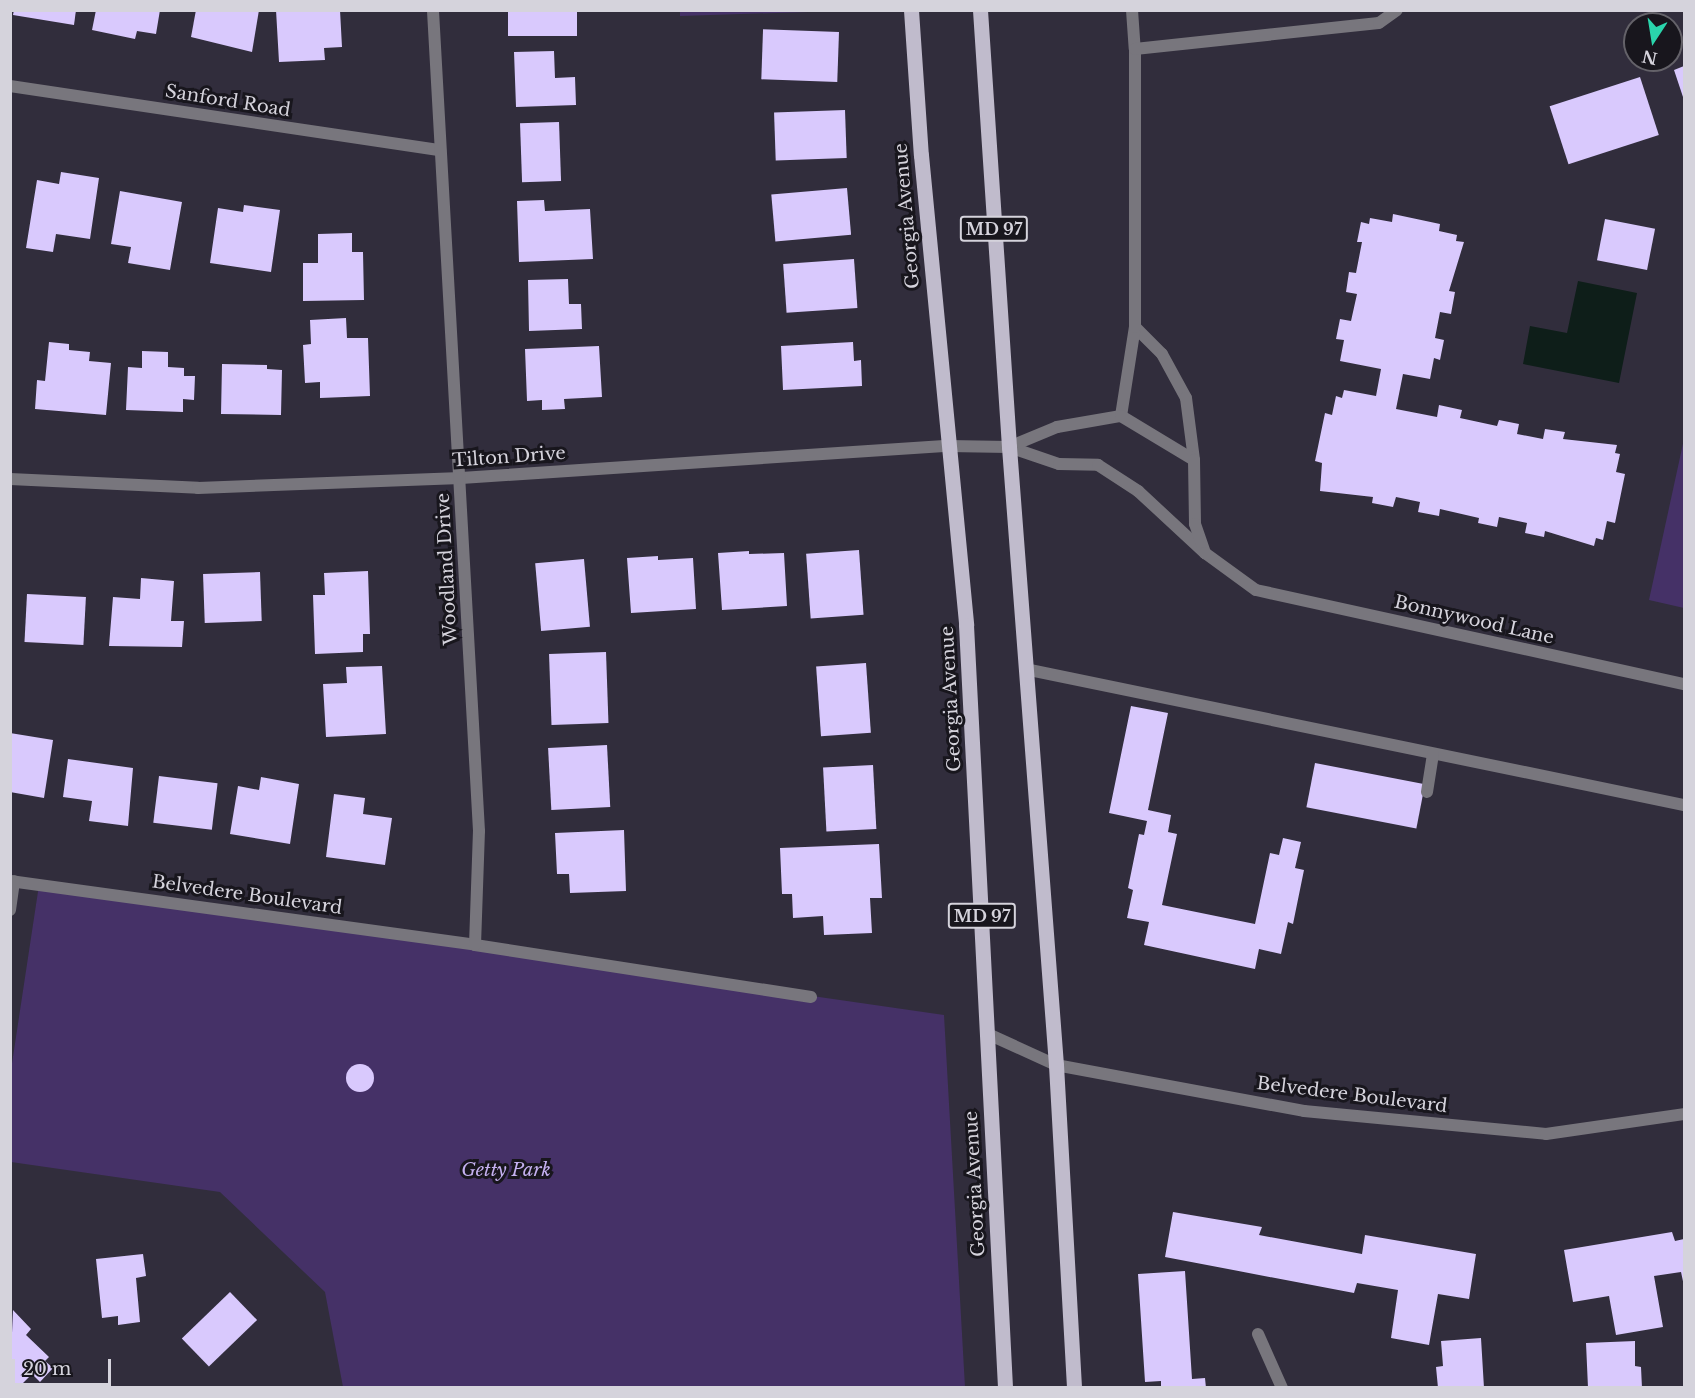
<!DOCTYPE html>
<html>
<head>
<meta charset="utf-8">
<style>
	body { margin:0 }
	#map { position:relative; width:1695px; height:1398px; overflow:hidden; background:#312d3c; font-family:"Libre Baskerville",serif }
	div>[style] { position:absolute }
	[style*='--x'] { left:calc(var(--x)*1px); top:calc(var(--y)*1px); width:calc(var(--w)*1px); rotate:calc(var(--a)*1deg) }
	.green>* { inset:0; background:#453167 }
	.water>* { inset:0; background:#0e1e19 }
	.building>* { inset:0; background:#d9c9fd; transform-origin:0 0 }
	.round { border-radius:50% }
	.service>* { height:12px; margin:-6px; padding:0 6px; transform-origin:6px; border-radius:6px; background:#78767d }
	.minor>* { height:12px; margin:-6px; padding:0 6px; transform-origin:6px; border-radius:6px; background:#78767d }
	.primary>* { height:15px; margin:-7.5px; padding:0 7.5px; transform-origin:7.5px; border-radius:7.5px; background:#c0bbcc }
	span { translate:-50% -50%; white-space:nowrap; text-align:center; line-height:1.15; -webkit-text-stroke:6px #18161d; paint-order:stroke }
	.shield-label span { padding:2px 4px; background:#18161d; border:2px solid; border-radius:4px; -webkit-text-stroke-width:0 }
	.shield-label { font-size:16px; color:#d5d3dc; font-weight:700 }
	.street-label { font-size:18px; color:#d5d3dc }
	.park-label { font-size:18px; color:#c5b1f1; font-style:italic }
	.frame { position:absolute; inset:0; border:12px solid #d5d3dc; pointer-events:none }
	.north { position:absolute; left:1623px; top:12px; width:60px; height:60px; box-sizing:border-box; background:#18161d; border:2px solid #646269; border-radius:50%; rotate:192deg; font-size:16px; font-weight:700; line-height:24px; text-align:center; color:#d5d3dc }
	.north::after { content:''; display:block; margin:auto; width:21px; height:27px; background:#2ad5ac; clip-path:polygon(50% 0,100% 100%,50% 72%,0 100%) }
	.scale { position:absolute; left:12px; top:1359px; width:99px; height:27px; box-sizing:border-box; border:3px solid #d5d3dc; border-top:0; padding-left:8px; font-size:18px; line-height:21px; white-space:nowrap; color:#d5d3dc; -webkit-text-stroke:4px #18161d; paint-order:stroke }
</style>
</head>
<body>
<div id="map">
	<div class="green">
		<i style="clip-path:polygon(870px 10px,680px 16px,680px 10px)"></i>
		<i style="clip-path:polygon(1684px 439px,1684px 608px,1649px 600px)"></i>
		<i style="clip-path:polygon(39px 885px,944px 1015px,965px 1387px,343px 1387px,325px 1292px,220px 1192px,11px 1162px,11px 1070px)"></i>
	</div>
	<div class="water">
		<i style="clip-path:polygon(1578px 281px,1637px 293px,1619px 383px,1523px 364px,1530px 326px,1567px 333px)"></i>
	</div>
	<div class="building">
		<i style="clip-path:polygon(14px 10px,76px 10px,74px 25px,13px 15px)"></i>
		<i style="clip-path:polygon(96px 10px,160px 10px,156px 34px,137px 31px,135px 39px,92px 30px)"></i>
		<i style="clip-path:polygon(196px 10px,259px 10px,252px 52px,191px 37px)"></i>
		<i style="clip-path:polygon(276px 10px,340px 10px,342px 47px,324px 48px,325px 60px,279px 62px)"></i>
		<i style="left:508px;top:10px;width:69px;height:26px"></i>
		<i style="left:839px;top:32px;width:50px;height:76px;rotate:92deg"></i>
		<i style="clip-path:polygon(554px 51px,555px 78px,575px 77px,576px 105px,516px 107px,514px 52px)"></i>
		<i style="clip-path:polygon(1684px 66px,1684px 100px,1674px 70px)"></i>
		<i style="left:1640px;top:77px;width:61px;height:95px;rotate:72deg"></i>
		<i style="left:845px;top:110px;width:48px;height:71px;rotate:88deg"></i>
		<i style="left:559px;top:122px;width:59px;height:39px;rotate:88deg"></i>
		<i style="clip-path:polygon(61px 172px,99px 178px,90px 239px,56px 234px,53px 252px,26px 248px,37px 180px,59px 184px)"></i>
		<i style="left:847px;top:188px;width:47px;height:76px;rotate:85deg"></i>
		<i style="clip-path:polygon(120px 191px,182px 202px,170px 270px,128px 263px,131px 247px,111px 244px)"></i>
		<i style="clip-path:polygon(544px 200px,545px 211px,590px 209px,593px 259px,519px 262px,517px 201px)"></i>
		<i style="clip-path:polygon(244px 205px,280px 210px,271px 272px,210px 263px,218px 208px,243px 212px)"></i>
		<i style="clip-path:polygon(1393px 214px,1440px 224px,1439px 231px,1457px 235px,1456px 241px,1464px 242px,1449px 291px,1455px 292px,1451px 314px,1440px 312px,1435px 338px,1444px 340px,1440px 360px,1434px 358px,1430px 379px,1403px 374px,1396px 409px,1437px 417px,1439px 405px,1462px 410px,1460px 418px,1497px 426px,1499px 420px,1519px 424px,1517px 434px,1543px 439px,1545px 429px,1565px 432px,1563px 439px,1617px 445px,1615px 453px,1620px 454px,1616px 472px,1625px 474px,1615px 523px,1607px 521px,1603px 540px,1596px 538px,1594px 546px,1545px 531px,1544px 537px,1525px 533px,1527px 523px,1499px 517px,1497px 527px,1478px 523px,1479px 518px,1440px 509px,1439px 516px,1418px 512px,1420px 502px,1396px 497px,1393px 507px,1372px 503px,1373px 497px,1320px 491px,1322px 463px,1315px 461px,1325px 413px,1332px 415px,1336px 396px,1342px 398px,1344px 390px,1376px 396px,1381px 369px,1340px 361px,1344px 340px,1336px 339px,1340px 319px,1351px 321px,1357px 294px,1346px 292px,1349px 272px,1356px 273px,1362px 242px,1357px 242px,1361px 222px,1369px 224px,1370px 218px,1392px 222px)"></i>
		<i style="left:1605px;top:219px;width:51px;height:42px;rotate:11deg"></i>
		<i style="clip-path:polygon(352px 233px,352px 252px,363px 252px,364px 300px,303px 301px,303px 263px,318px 263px,318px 234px)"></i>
		<i style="left:854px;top:259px;width:49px;height:71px;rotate:86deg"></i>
		<i style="clip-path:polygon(568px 279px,569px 304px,581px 304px,582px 329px,529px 331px,528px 280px)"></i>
		<i style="clip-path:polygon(346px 318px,347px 338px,368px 338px,370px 396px,320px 398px,320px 382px,305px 383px,303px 345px,311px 344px,310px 320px)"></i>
		<i style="clip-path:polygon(49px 342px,69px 344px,69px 350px,90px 352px,89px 361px,111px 363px,106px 415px,35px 409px,37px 380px,45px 381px)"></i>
		<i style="clip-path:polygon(853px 342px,854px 361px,861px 360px,862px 386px,783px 390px,781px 346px)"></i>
		<i style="clip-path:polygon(599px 346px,602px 397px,564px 399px,565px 409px,542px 410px,542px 400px,527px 401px,525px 349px)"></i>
		<i style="clip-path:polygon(142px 351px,168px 352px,168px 367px,184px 368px,184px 376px,195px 376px,194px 400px,183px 399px,183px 412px,126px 410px,128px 367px,142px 368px)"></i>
		<i style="clip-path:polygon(222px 364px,267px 365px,267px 369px,282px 370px,281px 415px,221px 414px)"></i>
		<i style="left:859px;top:550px;width:65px;height:53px;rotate:86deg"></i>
		<i style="clip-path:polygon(749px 551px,749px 554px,784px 553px,787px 606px,722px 610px,718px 553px)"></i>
		<i style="clip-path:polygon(658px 556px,658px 560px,693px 558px,696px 609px,631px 613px,627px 558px)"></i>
		<i style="left:584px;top:559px;width:68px;height:49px;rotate:85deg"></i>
		<i style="clip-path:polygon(368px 571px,370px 634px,363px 634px,363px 652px,315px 654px,313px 595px,325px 595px,324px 573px)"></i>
		<i style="left:260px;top:572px;width:49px;height:57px;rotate:88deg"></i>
		<i style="clip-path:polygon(141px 578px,174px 581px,171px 621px,184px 621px,182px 647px,109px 646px,113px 597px,140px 599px)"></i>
		<i style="left:27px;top:594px;width:59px;height:48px;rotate:3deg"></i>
		<i style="left:606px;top:652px;width:71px;height:57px;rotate:88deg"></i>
		<i style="left:866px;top:663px;width:70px;height:50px;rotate:86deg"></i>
		<i style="clip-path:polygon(382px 666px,386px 734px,326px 737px,323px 684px,347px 683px,346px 667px)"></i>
		<i style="clip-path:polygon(1131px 706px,1168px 713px,1148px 810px,1171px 815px,1168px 832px,1177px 834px,1162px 905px,1255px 924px,1270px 853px,1279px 855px,1283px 838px,1301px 842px,1295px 868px,1304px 870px,1293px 924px,1288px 922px,1281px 954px,1259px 949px,1255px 969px,1144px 945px,1149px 922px,1127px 918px,1133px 890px,1128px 888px,1139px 834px,1144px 835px,1147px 821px,1109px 813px)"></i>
		<i style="clip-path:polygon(10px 733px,53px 740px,44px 798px,10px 792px)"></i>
		<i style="left:607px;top:745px;width:62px;height:59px;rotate:87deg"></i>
		<i style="clip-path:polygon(68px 759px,133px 768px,128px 826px,89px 821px,92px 801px,63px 797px)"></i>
		<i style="left:1315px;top:763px;width:112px;height:45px;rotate:11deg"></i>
		<i style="left:873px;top:765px;width:64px;height:50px;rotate:87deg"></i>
		<i style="left:159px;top:776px;width:59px;height:47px;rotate:7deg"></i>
		<i style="clip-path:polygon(261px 777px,299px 784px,290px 844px,230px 834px,238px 786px,259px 790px)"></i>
		<i style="clip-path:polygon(334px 794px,365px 798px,363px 814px,392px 818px,385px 865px,326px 857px)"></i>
		<i style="clip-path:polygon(624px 830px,626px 891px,570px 893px,569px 874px,557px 874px,555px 833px)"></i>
		<i style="clip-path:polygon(879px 844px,882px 898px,870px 898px,872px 933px,824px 935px,823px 916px,793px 918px,792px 894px,782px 894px,780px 848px)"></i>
		<i class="round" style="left:346px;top:1064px;width:28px;height:28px"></i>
		<i style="clip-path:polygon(1173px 1212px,1262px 1227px,1259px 1235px,1362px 1254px,1365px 1235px,1476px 1254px,1469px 1299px,1438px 1294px,1429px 1345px,1391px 1338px,1398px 1290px,1357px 1283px,1354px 1293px,1165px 1257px)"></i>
		<i style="clip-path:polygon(1672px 1232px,1675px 1241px,1684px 1239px,1684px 1286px,1681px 1272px,1654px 1276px,1663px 1327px,1616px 1335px,1609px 1296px,1573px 1302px,1564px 1250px)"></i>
		<i style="clip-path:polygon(143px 1254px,146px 1276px,136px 1278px,140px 1322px,118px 1325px,118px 1316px,102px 1318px,96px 1259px)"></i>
		<i style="clip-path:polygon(1185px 1271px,1192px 1379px,1205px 1378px,1206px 1388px,1161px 1388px,1161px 1381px,1145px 1382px,1138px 1274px)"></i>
		<i style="left:230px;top:1292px;width:39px;height:67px;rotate:46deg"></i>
		<i style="clip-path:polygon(13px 1310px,31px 1329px,26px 1335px,49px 1357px,45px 1361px,53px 1368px,40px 1382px,32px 1374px,19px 1387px,10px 1379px)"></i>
		<i style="clip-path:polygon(1481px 1338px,1484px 1388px,1438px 1388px,1436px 1367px,1443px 1366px,1441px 1341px)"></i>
		<i style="clip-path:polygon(1635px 1341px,1635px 1366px,1641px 1367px,1642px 1388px,1588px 1388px,1586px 1343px)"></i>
	</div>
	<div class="service">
		<i style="--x:1132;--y:10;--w:39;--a:86"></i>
		<i style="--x:1135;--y:327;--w:38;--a:45"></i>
		<i style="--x:1162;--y:354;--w:50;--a:61.4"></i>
		<i style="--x:1186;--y:398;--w:63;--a:82.6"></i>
		<i style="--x:1009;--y:447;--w:53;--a:18.8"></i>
		<i style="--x:1059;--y:464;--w:39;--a:1"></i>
		<i style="--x:1098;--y:465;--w:48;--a:33"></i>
		<i style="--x:1138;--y:491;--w:91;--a:42.8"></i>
		<i style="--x:1025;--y:669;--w:673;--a:11.66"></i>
		<i style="--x:1427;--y:792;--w:38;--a:-81"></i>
		<i style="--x:475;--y:945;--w:340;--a:8.8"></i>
		<i style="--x:1258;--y:1334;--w:59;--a:66"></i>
	</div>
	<div class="minor">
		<i style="--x:10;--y:86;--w:435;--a:8.5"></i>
		<i style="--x:1121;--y:416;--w:90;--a:-81.1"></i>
		<i style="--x:1135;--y:327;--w:278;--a:-90"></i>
		<i style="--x:1135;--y:49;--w:245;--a:-6.1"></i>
		<i style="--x:1379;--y:23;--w:22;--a:-36"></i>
		<i style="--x:10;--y:479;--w:188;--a:2.7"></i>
		<i style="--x:198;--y:488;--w:263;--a:-2.2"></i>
		<i style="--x:461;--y:478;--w:488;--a:-3.8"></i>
		<i style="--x:948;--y:446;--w:61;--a:0.9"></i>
		<i style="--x:1009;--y:447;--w:52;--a:-22.6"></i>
		<i style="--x:1057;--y:427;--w:65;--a:-9.8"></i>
		<i style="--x:1121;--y:416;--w:85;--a:31.1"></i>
		<i style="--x:1194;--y:460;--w:64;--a:89.1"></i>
		<i style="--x:1195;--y:524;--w:31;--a:71"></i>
		<i style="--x:1205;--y:553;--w:63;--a:36"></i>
		<i style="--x:1256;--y:590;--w:438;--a:12.4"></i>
		<i style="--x:10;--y:881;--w:469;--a:7.8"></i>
		<i style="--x:475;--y:945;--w:114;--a:-88"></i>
		<i style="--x:479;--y:831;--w:822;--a:-93.21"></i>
		<i style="--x:10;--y:910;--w:29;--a:-82"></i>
		<i style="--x:988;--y:1034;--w:75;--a:24.5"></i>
		<i style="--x:1056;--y:1065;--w:252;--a:10.5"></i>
		<i style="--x:1304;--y:1111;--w:243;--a:5.4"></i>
		<i style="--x:1546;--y:1134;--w:139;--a:-8.2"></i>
	</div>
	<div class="primary">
		<i style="--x:911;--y:10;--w:145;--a:86.1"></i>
		<i style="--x:921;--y:155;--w:472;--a:84.5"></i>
		<i style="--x:966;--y:625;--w:764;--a:87.07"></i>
		<i style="--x:980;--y:10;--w:438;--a:86.2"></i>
		<i style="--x:1009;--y:447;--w:620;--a:85.65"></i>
		<i style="--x:1056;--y:1065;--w:324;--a:86.8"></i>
	</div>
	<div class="shield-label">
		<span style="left:994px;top:229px">MD 97</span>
		<span style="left:982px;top:916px">MD 97</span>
	</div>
	<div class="street-label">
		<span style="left:228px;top:101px;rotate:9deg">Sanford Road</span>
		<span style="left:907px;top:216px;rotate:-95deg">Georgia Avenue</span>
		<span style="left:509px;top:457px;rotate:-4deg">Tilton Drive</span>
		<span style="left:447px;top:569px;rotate:-93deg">Woodland Drive</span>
		<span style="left:1474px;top:620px;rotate:13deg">Bonnywood Lane</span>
		<span style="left:951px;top:699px;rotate:-93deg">Georgia Avenue</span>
		<span style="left:247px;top:895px;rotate:8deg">Belvedere Boulevard</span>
		<span style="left:1352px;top:1095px;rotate:7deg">Belvedere Boulevard</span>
		<span style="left:975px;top:1184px;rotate:-93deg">Georgia Avenue</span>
	</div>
	<div class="park-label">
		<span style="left:506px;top:1170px">Getty Park</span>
	</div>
	<div class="frame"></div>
	<div class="north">N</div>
	<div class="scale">20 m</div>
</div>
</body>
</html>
